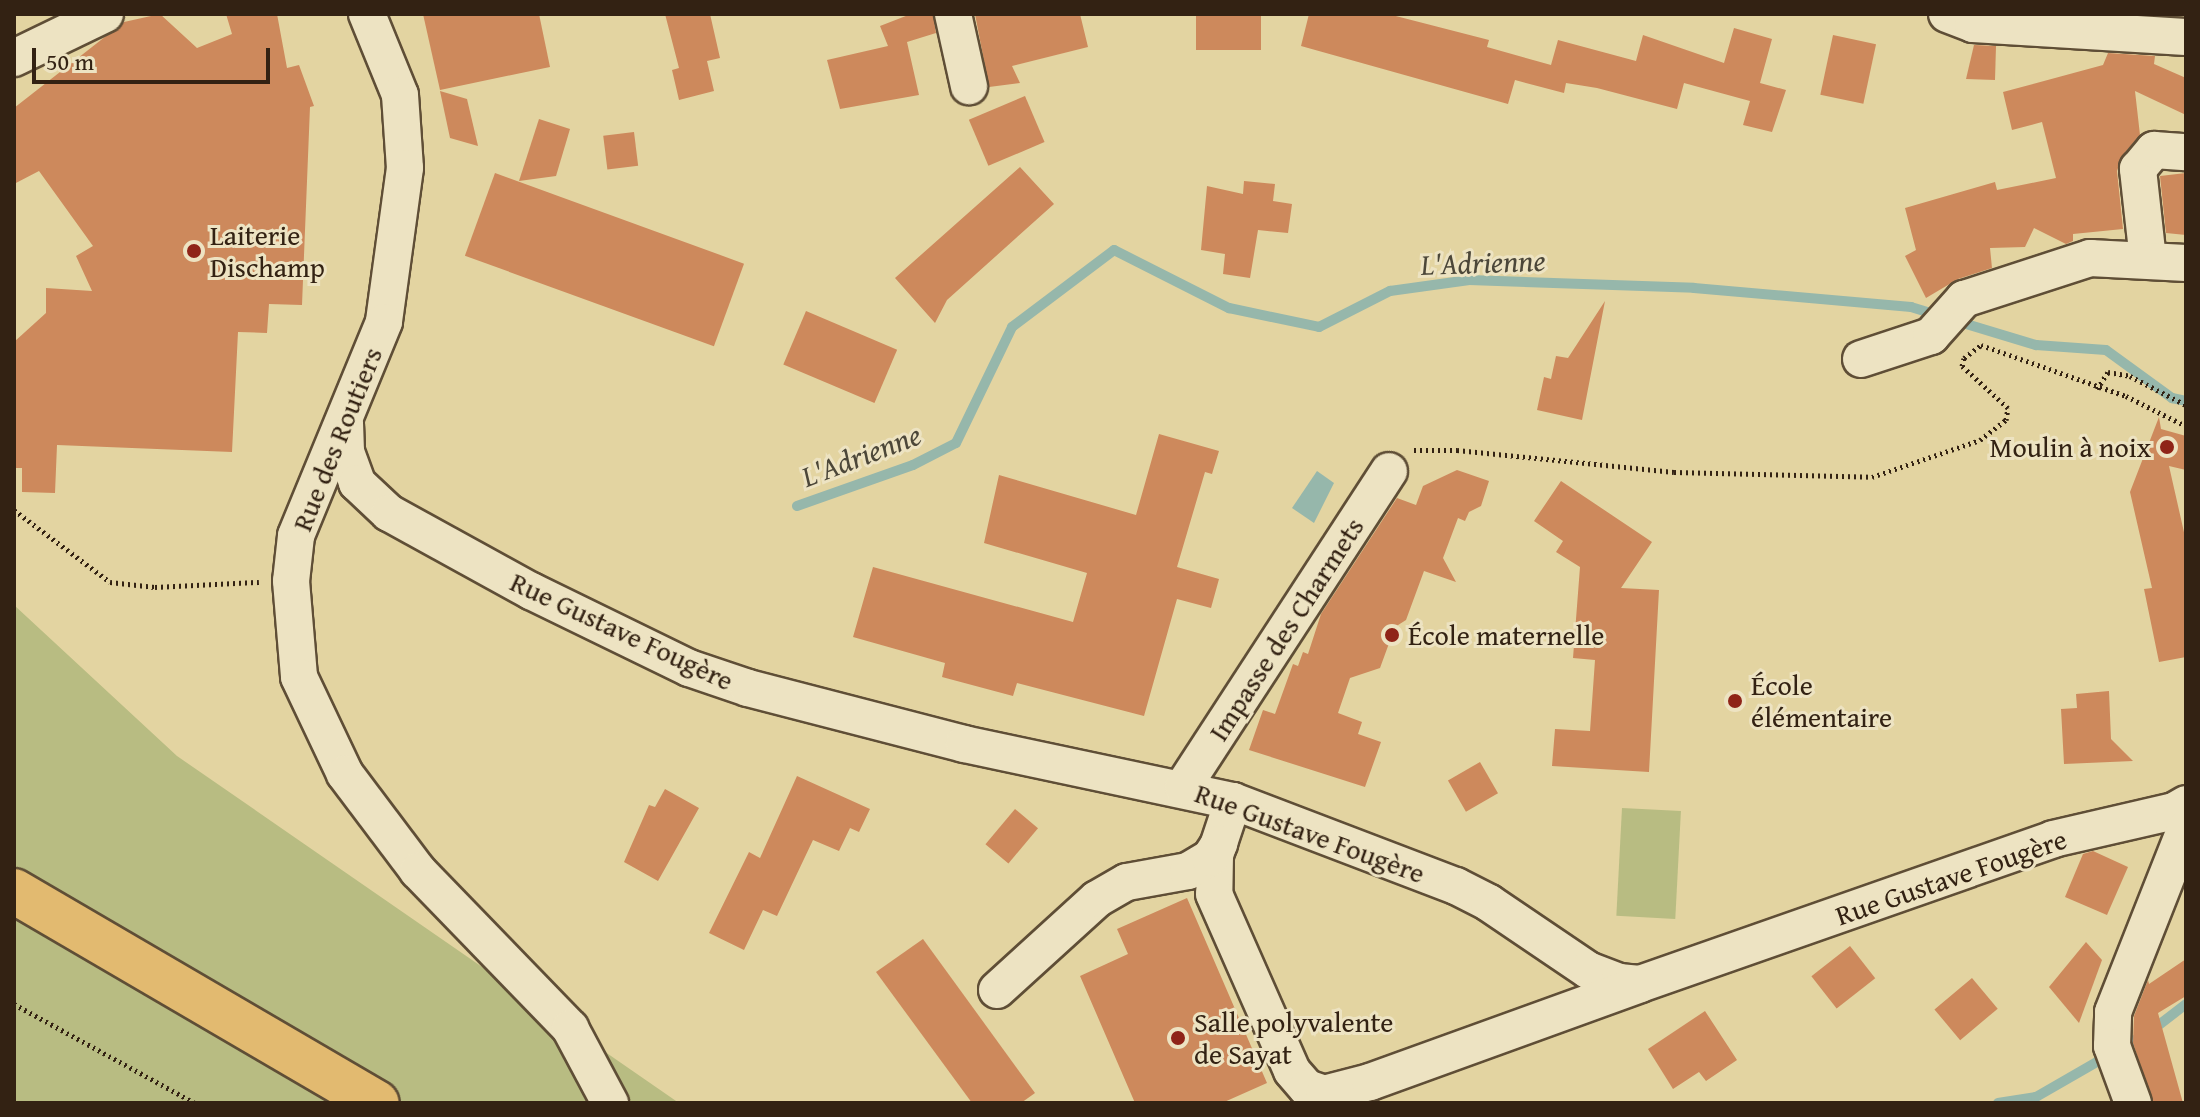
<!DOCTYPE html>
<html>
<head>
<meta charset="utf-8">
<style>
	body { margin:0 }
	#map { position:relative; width:2200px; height:1117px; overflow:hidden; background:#e3d4a1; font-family:"Gentium Book Plus",serif }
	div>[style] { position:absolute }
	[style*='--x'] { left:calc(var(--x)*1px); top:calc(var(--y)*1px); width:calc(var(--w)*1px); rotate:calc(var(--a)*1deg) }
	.green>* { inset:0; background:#b8bc82; transform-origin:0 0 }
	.water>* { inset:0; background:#96b7ab }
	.stream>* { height:10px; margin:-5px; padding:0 5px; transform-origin:5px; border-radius:5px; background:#96b7ab }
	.building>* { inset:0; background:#cd895c; transform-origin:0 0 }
	.path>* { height:5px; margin-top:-2.5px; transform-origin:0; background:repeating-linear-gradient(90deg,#332213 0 2px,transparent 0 6px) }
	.roads { filter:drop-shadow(2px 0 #5f4e36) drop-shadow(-2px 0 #5f4e36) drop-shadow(0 2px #5f4e36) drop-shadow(0 -2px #5f4e36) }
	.minor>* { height:36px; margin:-18px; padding:0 18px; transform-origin:18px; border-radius:18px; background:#ede3c2 }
	.major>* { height:44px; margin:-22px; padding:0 22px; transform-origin:22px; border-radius:22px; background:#e2ba70 }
	.dots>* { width:22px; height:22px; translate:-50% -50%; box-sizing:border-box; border:4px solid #ede3c2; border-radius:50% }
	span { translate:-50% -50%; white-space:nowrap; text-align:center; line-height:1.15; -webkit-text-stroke:6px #ede3c2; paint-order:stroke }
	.poi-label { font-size:28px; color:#332213 }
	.left { translate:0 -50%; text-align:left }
	.right { translate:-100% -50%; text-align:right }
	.street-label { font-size:28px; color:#332213 }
	.water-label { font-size:30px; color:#4c4739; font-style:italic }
	.frame { position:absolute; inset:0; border:16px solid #332213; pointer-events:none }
	.scale { position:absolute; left:32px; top:48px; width:238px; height:36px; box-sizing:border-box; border:4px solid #332213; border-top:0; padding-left:10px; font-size:24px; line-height:28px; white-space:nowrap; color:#332213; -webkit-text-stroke:6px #ede3c2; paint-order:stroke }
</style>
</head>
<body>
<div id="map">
	<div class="green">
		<i style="clip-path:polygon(14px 605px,177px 756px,679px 1103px,14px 1103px)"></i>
		<i style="left:1622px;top:808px;width:59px;height:108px;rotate:3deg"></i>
	</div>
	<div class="water">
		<i style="clip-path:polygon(1317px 471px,1334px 483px,1314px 523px,1292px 508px)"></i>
	</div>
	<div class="stream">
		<i style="--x:1953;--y:320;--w:87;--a:16.8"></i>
		<i style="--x:2036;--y:345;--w:70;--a:4.1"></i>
		<i style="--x:2106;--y:350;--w:82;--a:36"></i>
		<i style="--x:2172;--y:398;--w:14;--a:12"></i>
		<i style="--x:797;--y:506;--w:123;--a:-19.5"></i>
		<i style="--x:913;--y:465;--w:48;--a:-27.1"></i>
		<i style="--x:956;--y:443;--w:129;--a:-64.2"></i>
		<i style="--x:1012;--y:327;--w:128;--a:-37"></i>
		<i style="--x:1114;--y:250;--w:129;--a:26.8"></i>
		<i style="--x:1229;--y:308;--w:92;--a:11.9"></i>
		<i style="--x:1319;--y:327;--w:80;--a:-26.9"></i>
		<i style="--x:1390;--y:291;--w:80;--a:-7.9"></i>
		<i style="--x:1469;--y:280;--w:225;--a:2"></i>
		<i style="--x:1694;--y:288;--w:218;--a:5"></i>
		<i style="--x:1911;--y:307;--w:28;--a:17"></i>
		<i style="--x:1998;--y:1103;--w:38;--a:-9"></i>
		<i style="--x:2036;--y:1097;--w:133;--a:-29.9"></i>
		<i style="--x:2151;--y:1031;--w:44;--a:-37.6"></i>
	</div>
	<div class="building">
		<i style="clip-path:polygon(160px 14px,197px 48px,232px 34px,226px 14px,277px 14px,287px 68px,299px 65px,314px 106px,310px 107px,302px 305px,269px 304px,267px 333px,238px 332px,232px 452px,57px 445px,55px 493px,22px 492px,22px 468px,14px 468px,14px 342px,46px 313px,46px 288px,92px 291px,76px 256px,93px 246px,39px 171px,14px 184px,14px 108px,124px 22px)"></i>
		<i style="clip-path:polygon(423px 14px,539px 14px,550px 67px,440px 90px)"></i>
		<i style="clip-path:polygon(665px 14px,710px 14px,720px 58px,707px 61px,714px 91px,679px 100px,672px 70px,679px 68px)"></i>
		<i style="clip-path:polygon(911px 14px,933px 14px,936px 33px,907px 42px,919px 95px,840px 109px,827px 60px,888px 46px,880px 26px)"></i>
		<i style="clip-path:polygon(975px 14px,1080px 14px,1088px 47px,1012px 66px,1020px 83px,989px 87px)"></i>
		<i style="left:1196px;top:14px;width:65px;height:36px"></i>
		<i style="clip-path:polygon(1309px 14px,1388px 14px,1489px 40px,1487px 47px,1551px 65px,1558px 40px,1636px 61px,1643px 35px,1724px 63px,1734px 28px,1772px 39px,1760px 83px,1786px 90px,1772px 132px,1743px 125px,1750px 101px,1684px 83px,1677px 109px,1597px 88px,1566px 83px,1564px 93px,1515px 80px,1508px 104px,1301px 46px)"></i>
		<i style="left:1833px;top:35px;width:44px;height:61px;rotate:12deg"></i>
		<i style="clip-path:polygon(1974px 45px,1996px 46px,1995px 80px,1966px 79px)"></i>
		<i style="clip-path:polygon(2108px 53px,2155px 56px,2154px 64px,2186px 78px,2186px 115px,2135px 91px,2140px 135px,2122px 156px,2117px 171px,2123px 229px,2073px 234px,2073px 241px,2066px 244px,2034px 228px,2025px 247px,1990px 248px,1992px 268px,1958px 279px,1926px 298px,1905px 256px,1916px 250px,1905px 208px,1995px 182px,1997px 190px,2056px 178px,2042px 122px,2012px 130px,2003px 92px,2103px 65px)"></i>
		<i style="clip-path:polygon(440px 91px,467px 99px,478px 146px,450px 138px)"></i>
		<i style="left:1025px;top:96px;width:50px;height:61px;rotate:67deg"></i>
		<i style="clip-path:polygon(539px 119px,570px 129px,556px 176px,519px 181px)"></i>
		<i style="left:634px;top:132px;width:34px;height:31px;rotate:83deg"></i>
		<i style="clip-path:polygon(1020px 167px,1054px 204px,947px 300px,935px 323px,895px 278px)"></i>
		<i style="left:495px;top:173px;width:265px;height:88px;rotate:20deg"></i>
		<i style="clip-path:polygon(2186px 173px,2186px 235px,2166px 233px,2160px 176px)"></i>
		<i style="clip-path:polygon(1244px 181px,1275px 184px,1273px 201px,1292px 204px,1288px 233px,1258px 230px,1250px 278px,1223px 274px,1225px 254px,1201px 250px,1207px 186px,1243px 194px)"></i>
		<i style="clip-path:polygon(1605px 301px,1582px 420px,1537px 410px,1544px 377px,1551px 379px,1556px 356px,1568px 358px)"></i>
		<i style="left:806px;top:311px;width:99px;height:58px;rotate:23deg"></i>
		<i style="clip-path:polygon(2159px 417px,2161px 429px,2186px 436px,2186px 470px,2169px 466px,2186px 541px,2186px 657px,2159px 662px,2144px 589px,2152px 588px,2130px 492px)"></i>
		<i style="clip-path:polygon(1159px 434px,1219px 451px,1212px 474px,1205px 472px,1177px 567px,1219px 579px,1211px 608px,1177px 599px,1144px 716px,1017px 683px,1013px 696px,942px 677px,945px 663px,853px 637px,873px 567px,1073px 622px,1087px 573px,984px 543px,999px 475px,1136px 515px)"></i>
		<i style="clip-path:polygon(1457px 470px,1489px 481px,1481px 506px,1469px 512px,1465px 521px,1458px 518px,1443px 558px,1456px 582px,1424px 571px,1406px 620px,1395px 627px,1380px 668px,1350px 678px,1338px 713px,1362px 722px,1358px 734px,1381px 742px,1365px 787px,1249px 750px,1263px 710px,1275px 714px,1293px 664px,1298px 666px,1303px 652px,1308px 654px,1321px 614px,1397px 498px,1416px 505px,1423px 486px)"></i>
		<i style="clip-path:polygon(1561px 481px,1652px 542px,1621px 588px,1659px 590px,1649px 772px,1552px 766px,1555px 729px,1590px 731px,1595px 660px,1573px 658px,1580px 567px,1556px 552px,1563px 541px,1534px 521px)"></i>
		<i style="clip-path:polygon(2109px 691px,2111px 739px,2133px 761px,2064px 764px,2061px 709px,2077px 708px,2076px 694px)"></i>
		<i style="left:1480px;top:762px;width:36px;height:37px;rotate:60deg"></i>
		<i style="clip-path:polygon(797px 776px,870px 809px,859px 832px,850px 828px,839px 851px,813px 840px,777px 916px,763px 910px,744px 950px,709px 933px,749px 852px,760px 858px)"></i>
		<i style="clip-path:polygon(665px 789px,699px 808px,658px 881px,624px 862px,649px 805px,655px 807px)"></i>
		<i style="left:1015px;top:809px;width:30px;height:46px;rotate:40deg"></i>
		<i style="clip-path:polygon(2093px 851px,2128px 867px,2107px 915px,2065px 897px,2083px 854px)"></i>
		<i style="clip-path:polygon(1187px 898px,1267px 1083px,1222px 1103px,1135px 1103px,1080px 976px,1128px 954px,1117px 929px)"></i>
		<i style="clip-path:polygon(923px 939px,1035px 1093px,1021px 1103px,972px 1103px,876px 972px)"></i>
		<i style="clip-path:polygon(2086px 942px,2102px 960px,2079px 1023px,2049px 987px)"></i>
		<i style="left:1850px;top:946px;width:41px;height:49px;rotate:52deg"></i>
		<i style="clip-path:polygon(2186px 959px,2186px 996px,2158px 1013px,2183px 1103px,2153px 1103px,2133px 1043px,2134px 1016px,2148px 980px,2149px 984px)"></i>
		<i style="left:1972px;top:978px;width:40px;height:49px;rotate:50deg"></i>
		<i style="clip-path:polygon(1705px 1011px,1737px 1060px,1706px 1081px,1699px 1072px,1673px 1089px,1648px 1049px)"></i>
	</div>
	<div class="path">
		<i style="--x:2097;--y:389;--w:20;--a:-57"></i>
		<i style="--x:2108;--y:372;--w:22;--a:10"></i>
		<i style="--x:2130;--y:376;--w:63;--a:27.4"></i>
		<i style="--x:1414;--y:450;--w:43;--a:0"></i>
		<i style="--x:1457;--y:450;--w:218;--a:5.8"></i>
		<i style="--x:1674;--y:472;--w:198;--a:1.4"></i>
		<i style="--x:1872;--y:477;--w:114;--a:-18.9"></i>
		<i style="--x:1980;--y:440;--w:33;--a:-38"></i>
		<i style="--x:2006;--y:420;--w:12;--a:-81"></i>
		<i style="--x:2008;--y:408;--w:62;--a:-137.6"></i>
		<i style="--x:1962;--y:366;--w:8;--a:-76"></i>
		<i style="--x:1964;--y:358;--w:21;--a:-37"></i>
		<i style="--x:1981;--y:345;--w:154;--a:19.4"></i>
		<i style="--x:2126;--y:396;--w:67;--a:26.6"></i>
		<i style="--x:14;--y:510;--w:120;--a:36.9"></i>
		<i style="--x:110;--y:582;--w:45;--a:6.3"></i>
		<i style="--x:155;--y:587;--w:104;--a:-2.8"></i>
		<i style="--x:14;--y:1004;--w:206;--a:28.7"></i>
	</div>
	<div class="roads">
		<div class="minor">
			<i style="--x:367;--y:14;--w:87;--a:67.8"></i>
			<i style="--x:400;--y:95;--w:73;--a:86.1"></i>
			<i style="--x:405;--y:168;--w:155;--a:97.8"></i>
			<i style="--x:384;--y:322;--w:231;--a:112.4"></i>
			<i style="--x:296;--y:536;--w:45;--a:96.3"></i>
			<i style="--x:291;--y:581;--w:96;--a:85.2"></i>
			<i style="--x:299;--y:677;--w:107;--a:64.6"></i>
			<i style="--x:345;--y:774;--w:121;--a:53"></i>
			<i style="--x:418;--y:871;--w:219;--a:45.9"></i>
			<i style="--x:570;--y:1028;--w:85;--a:61.9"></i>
			<i style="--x:953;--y:14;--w:74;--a:77.5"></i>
			<i style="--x:1947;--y:14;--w:28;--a:21"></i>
			<i style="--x:1973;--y:24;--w:213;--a:3.5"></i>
			<i style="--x:14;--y:58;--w:101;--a:-25.8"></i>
			<i style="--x:2148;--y:260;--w:92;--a:-96.3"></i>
			<i style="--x:2138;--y:169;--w:25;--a:-50"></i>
			<i style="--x:2154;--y:150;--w:32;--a:4"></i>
			<i style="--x:1861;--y:359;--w:74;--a:-18.2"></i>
			<i style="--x:1931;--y:336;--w:50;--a:-48.3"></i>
			<i style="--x:1964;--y:299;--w:133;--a:-18"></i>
			<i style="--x:2090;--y:258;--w:96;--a:3"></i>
			<i style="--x:345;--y:423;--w:29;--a:88"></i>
			<i style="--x:346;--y:452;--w:33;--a:70"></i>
			<i style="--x:357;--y:483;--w:44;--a:43.2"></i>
			<i style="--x:389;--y:513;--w:162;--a:28.8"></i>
			<i style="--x:531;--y:591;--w:176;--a:26"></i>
			<i style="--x:689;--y:668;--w:62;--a:18.7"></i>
			<i style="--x:748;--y:688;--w:223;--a:14.5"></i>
			<i style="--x:964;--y:744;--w:275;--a:12"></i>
			<i style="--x:1233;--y:801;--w:239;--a:20.9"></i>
			<i style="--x:1456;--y:886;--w:37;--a:27"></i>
			<i style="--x:1489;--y:903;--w:120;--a:34.1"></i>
			<i style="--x:1588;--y:970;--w:33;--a:21"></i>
			<i style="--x:1619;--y:982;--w:21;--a:5"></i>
			<i style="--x:1640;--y:984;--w:438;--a:-19.3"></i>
			<i style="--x:2053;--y:839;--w:124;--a:-13"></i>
			<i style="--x:2174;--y:811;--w:14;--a:-30"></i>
			<i style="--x:1183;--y:787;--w:377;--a:-56.9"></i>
			<i style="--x:1233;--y:801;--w:57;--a:108.4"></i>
			<i style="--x:1215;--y:855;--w:39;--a:91"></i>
			<i style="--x:1214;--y:894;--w:193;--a:66.2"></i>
			<i style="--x:1292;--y:1071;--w:23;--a:49"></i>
			<i style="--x:1307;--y:1088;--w:18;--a:19"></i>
			<i style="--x:1324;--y:1094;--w:48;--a:-14.6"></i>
			<i style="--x:1370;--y:1082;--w:287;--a:-19.9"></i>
			<i style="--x:997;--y:990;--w:135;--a:-42.3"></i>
			<i style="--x:1097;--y:899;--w:34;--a:-30"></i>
			<i style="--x:1127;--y:882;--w:62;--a:-10.2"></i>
			<i style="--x:1188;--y:871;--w:26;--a:-31"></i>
			<i style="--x:1210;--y:858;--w:17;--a:-57"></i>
			<i style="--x:2133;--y:1103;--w:61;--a:-110.2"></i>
			<i style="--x:2112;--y:1046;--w:34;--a:-88"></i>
			<i style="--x:2113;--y:1012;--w:198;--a:-68.4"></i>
		</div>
		<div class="major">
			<i style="--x:14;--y:891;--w:420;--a:30.3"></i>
		</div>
	</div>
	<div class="dots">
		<i style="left:194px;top:251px;background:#8f2418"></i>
		<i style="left:2167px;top:447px;background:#8f2418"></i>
		<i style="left:1392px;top:635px;background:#8f2418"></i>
		<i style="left:1735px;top:701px;background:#8f2418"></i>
		<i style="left:1178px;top:1038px;background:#8f2418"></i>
	</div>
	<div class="poi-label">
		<span class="left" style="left:210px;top:251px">Laiterie<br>Dischamp</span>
		<span class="right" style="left:2151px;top:447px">Moulin à noix</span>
		<span class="left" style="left:1408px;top:635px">École maternelle</span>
		<span class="left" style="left:1751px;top:701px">École<br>élémentaire</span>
		<span class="left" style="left:1194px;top:1038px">Salle polyvalente<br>de Sayat</span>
	</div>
	<div class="street-label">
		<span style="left:337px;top:439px;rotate:-68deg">Rue des Routiers</span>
		<span style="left:1286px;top:629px;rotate:-57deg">Impasse des Charmets</span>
		<span style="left:622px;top:631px;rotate:25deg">Rue Gustave Fougère</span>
		<span style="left:1310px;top:833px;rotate:20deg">Rue Gustave Fougère</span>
		<span style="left:1951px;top:877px;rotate:-19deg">Rue Gustave Fougère</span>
	</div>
	<div class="water-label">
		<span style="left:1483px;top:262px;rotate:-2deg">L'Adrienne</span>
		<span style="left:861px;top:455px;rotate:-21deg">L'Adrienne</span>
	</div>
	<div class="frame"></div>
	<div class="scale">50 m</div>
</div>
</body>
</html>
